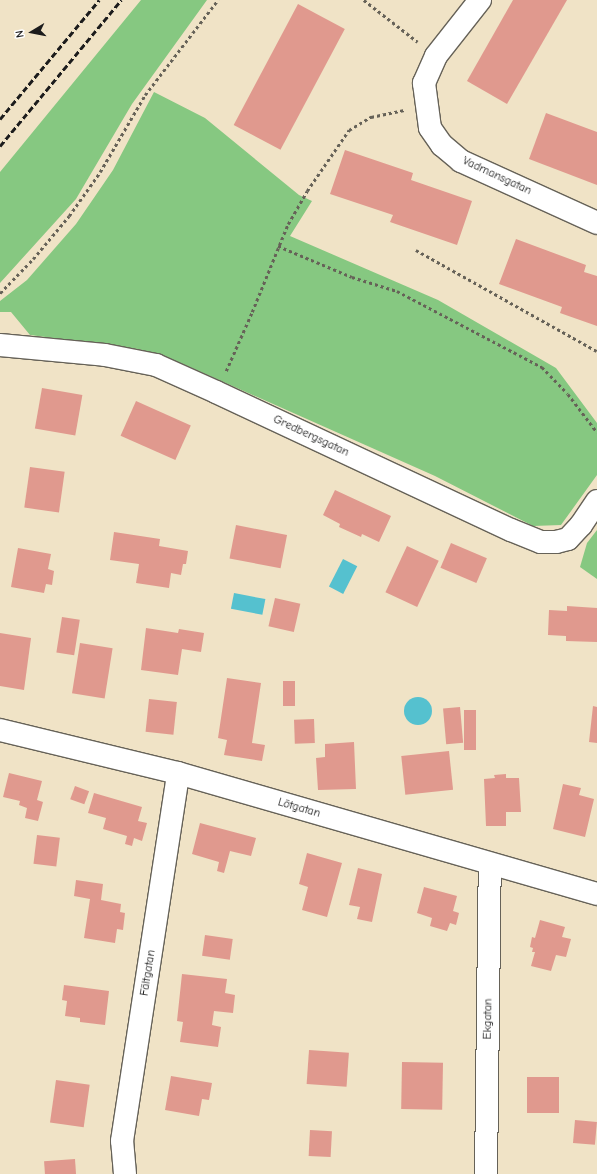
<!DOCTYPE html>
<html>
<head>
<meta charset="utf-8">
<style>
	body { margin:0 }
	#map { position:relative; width:597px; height:1174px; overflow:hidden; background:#f0e3c6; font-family:"Comic Neue",sans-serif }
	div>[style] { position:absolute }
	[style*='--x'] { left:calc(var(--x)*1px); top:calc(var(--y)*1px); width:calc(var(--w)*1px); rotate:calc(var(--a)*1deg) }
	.green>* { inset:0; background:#86c881 }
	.water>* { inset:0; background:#55c1cf; transform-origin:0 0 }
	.round { border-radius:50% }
	.building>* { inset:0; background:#e0998e; transform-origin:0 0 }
	.path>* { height:2.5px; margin-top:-1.25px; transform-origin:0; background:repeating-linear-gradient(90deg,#666258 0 3px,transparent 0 6px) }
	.roads { filter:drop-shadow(1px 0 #666258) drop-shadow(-1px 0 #666258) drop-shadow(0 1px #666258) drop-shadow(0 -1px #666258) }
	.street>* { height:22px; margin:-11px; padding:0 11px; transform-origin:11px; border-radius:11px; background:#fff }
	.rail>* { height:3px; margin-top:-1.5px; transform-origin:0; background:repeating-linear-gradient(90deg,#1c1c1c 0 6px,transparent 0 9px) }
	span { translate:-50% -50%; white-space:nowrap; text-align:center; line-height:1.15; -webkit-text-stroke:3px #fff; paint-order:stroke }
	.street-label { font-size:12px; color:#1c1c1c }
	.north { position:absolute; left:12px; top:12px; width:40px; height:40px; -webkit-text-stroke:3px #fff; paint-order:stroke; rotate:260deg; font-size:11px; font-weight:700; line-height:16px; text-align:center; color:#1c1c1c }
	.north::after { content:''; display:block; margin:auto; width:14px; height:18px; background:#1c1c1c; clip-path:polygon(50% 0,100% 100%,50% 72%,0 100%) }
</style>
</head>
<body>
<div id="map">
	<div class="green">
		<i style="clip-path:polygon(141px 0,207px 0,132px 104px,76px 199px,0 283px,0 172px)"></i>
		<i style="clip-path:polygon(154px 92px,205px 118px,299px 195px,312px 201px,290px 236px,438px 300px,556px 368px,597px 423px,597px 475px,561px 525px,533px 526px,435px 476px,183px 364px,138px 349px,30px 335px,11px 312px,0 312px,0 301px,27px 280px,76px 224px,113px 170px)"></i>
		<i style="clip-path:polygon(597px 530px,597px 579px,580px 567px,587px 543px)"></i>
	</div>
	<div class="water">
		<i style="left:343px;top:559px;width:16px;height:31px;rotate:27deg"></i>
		<i style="left:234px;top:593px;width:32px;height:16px;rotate:11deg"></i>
		<i class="round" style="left:404px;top:697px;width:28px;height:28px"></i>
	</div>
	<div class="building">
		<i style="clip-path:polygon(513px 0,567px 0,507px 104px,467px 81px)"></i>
		<i style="left:298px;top:4px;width:53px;height:137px;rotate:28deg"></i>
		<i style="clip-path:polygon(546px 113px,597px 132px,597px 185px,529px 159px)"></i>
		<i style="clip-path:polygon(345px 150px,413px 173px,411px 180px,472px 201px,457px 245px,390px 222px,393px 215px,330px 194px)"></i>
		<i style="clip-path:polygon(516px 239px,586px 265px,584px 272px,597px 276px,597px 326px,560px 313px,562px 307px,499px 284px)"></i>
		<i style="left:42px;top:388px;width:41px;height:41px;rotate:10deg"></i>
		<i style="left:136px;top:401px;width:60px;height:38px;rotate:24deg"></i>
		<i style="left:30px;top:467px;width:35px;height:41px;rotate:8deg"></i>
		<i style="clip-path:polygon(335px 490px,391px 516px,379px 542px,362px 534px,361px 537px,339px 527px,340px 524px,323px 515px)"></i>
		<i style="left:236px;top:525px;width:52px;height:34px;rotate:11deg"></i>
		<i style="clip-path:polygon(114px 532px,160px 539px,159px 546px,188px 551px,186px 564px,183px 564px,181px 575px,171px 573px,169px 588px,136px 583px,139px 564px,110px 560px)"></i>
		<i style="left:451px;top:543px;width:39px;height:27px;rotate:23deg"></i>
		<i style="left:407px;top:546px;width:35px;height:51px;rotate:25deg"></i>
		<i style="clip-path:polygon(18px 548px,51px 554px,48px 569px,54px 571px,52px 585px,46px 584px,44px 593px,11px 587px)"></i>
		<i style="left:275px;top:598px;width:26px;height:29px;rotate:13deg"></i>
		<i style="clip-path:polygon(567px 606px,597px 608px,597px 642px,566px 641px,566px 636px,548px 635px,549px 610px,567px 611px)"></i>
		<i style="left:62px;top:617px;width:18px;height:36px;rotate:9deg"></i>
		<i style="clip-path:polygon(146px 628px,178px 633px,179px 629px,204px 633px,201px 652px,182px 649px,178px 675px,141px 670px)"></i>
		<i style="clip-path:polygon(0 633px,31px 638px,24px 690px,0 686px)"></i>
		<i style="left:80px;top:643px;width:33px;height:51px;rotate:9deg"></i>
		<i style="clip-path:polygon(227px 678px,261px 683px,252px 743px,265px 745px,262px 761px,224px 755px,227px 740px,218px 738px)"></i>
		<i style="left:283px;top:681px;width:12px;height:25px"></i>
		<i style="left:149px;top:699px;width:28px;height:33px;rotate:6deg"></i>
		<i style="clip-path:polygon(593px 706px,597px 707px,597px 743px,589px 742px)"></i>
		<i style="left:460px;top:707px;width:36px;height:17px;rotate:85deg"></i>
		<i style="left:464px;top:710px;width:12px;height:40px"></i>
		<i style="left:314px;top:719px;width:24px;height:20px;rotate:88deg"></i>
		<i style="clip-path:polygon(354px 742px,356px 789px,318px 790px,316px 758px,325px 757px,325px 744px)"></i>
		<i style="left:449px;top:751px;width:39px;height:48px;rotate:84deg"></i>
		<i style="clip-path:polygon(9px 773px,42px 781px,37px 800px,43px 802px,38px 821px,25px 818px,27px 808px,19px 805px,20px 801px,3px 797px)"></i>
		<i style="clip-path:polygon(506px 774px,506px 778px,519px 778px,521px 812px,506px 812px,506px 826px,486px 826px,484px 779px,495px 778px,494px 775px)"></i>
		<i style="clip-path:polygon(563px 784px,581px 788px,579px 795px,594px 799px,585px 837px,553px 829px)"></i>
		<i style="left:75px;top:786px;width:15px;height:14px;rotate:20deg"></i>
		<i style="clip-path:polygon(94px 793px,142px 807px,138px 821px,147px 823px,142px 841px,134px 838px,132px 846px,125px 844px,127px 836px,103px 829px,106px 818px,88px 813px)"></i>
		<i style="clip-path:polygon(200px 823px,256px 838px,251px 856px,230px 851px,224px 873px,217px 871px,219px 862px,192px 854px)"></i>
		<i style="left:37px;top:835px;width:23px;height:29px;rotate:7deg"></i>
		<i style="clip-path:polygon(307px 853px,342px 863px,327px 917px,302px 910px,308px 887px,299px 884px)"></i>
		<i style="clip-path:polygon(358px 868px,382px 874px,372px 922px,357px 919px,360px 907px,349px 905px)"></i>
		<i style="clip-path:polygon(76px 880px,103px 884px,101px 900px,121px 904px,120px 912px,125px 913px,123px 930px,117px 929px,115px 943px,84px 938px,90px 899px,74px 896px)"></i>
		<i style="clip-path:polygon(424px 887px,457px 896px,453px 911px,459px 913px,456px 925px,450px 923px,447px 931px,430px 926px,432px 918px,417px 913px)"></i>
		<i style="clip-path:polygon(540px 920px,565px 927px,562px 937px,571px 939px,566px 957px,556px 955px,551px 971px,531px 966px,535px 952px,532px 952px,533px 948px,530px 947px,532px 937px,535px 938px)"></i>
		<i style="left:205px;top:935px;width:28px;height:21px;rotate:8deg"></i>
		<i style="clip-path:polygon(182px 974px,227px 979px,225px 993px,235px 995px,233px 1013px,214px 1011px,212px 1025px,221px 1027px,218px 1047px,180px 1042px,183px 1022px,177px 1021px)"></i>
		<i style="clip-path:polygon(64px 985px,109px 991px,105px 1025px,80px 1022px,80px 1018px,65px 1016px,67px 1001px,62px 1000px)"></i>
		<i style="left:309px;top:1050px;width:40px;height:34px;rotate:4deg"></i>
		<i style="left:402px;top:1062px;width:41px;height:47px;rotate:1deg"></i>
		<i style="clip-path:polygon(171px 1076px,212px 1083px,209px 1100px,202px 1099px,199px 1116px,165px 1110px)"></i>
		<i style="left:527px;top:1077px;width:32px;height:36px"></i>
		<i style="left:56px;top:1080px;width:34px;height:43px;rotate:8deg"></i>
		<i style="left:575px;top:1120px;width:22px;height:23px;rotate:5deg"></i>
		<i style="left:310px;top:1130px;width:22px;height:26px;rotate:3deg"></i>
		<i style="left:75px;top:1159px;width:15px;height:31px;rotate:86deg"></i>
	</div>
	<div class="path">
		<i style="--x:364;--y:0;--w:68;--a:37.9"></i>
		<i style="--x:278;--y:246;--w:80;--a:22.7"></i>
		<i style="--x:352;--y:277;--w:47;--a:17.3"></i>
		<i style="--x:397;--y:291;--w:164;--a:27.7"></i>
		<i style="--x:542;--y:367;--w:37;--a:46"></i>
		<i style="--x:568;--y:394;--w:48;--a:52.7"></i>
		<i style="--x:416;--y:250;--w:207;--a:29.2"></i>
		<i style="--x:0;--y:293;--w:47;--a:-45.9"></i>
		<i style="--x:33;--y:259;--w:56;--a:-50.1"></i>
		<i style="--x:69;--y:216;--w:54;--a:-54.8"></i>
		<i style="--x:100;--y:172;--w:89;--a:-59.7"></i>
		<i style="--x:145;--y:95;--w:120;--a:-52.5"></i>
		<i style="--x:226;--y:371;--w:64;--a:-66.2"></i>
		<i style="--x:252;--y:312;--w:95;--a:-67.8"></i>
		<i style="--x:288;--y:224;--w:38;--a:-60"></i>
		<i style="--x:307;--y:191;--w:74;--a:-55.5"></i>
		<i style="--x:349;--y:130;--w:26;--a:-31"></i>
		<i style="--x:371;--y:117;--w:34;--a:-12"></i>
	</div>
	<div class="roads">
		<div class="street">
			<i style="--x:480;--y:0;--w:71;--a:128.2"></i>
			<i style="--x:436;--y:56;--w:30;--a:114"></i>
			<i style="--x:424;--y:83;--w:45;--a:82.4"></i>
			<i style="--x:430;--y:128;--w:21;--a:55"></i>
			<i style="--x:442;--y:145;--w:25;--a:40"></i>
			<i style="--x:461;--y:161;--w:149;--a:24.5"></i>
			<i style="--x:0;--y:345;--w:105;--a:5.4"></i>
			<i style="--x:105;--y:355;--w:52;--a:11.1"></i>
			<i style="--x:156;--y:365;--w:66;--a:24.2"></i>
			<i style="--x:216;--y:392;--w:326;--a:25.1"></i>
			<i style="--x:511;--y:530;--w:32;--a:22"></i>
			<i style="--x:541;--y:542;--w:15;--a:0"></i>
			<i style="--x:556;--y:542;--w:12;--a:-14"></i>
			<i style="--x:568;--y:539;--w:19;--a:-47"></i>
			<i style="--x:581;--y:525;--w:29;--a:-56"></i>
			<i style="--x:0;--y:730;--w:183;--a:13.6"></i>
			<i style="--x:178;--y:773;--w:436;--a:16.1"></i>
			<i style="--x:125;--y:1174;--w:33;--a:-95"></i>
			<i style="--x:122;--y:1141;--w:372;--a:-81.3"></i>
			<i style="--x:486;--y:1174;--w:310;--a:-89.3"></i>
		</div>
	</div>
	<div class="rail">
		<i style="--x:0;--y:119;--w:155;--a:-50.2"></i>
		<i style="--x:0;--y:146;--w:190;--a:-50.3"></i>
	</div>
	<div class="street-label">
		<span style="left:497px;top:176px;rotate:25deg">Vadmansgatan</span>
		<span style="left:311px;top:436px;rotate:25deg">Gredbergsgatan</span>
		<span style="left:299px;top:808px;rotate:16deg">Lötgatan</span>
		<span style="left:148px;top:973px;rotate:-81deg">Fältgatan</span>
		<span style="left:488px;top:1019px;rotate:-89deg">Ekgatan</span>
	</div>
	<div class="north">N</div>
</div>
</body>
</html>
